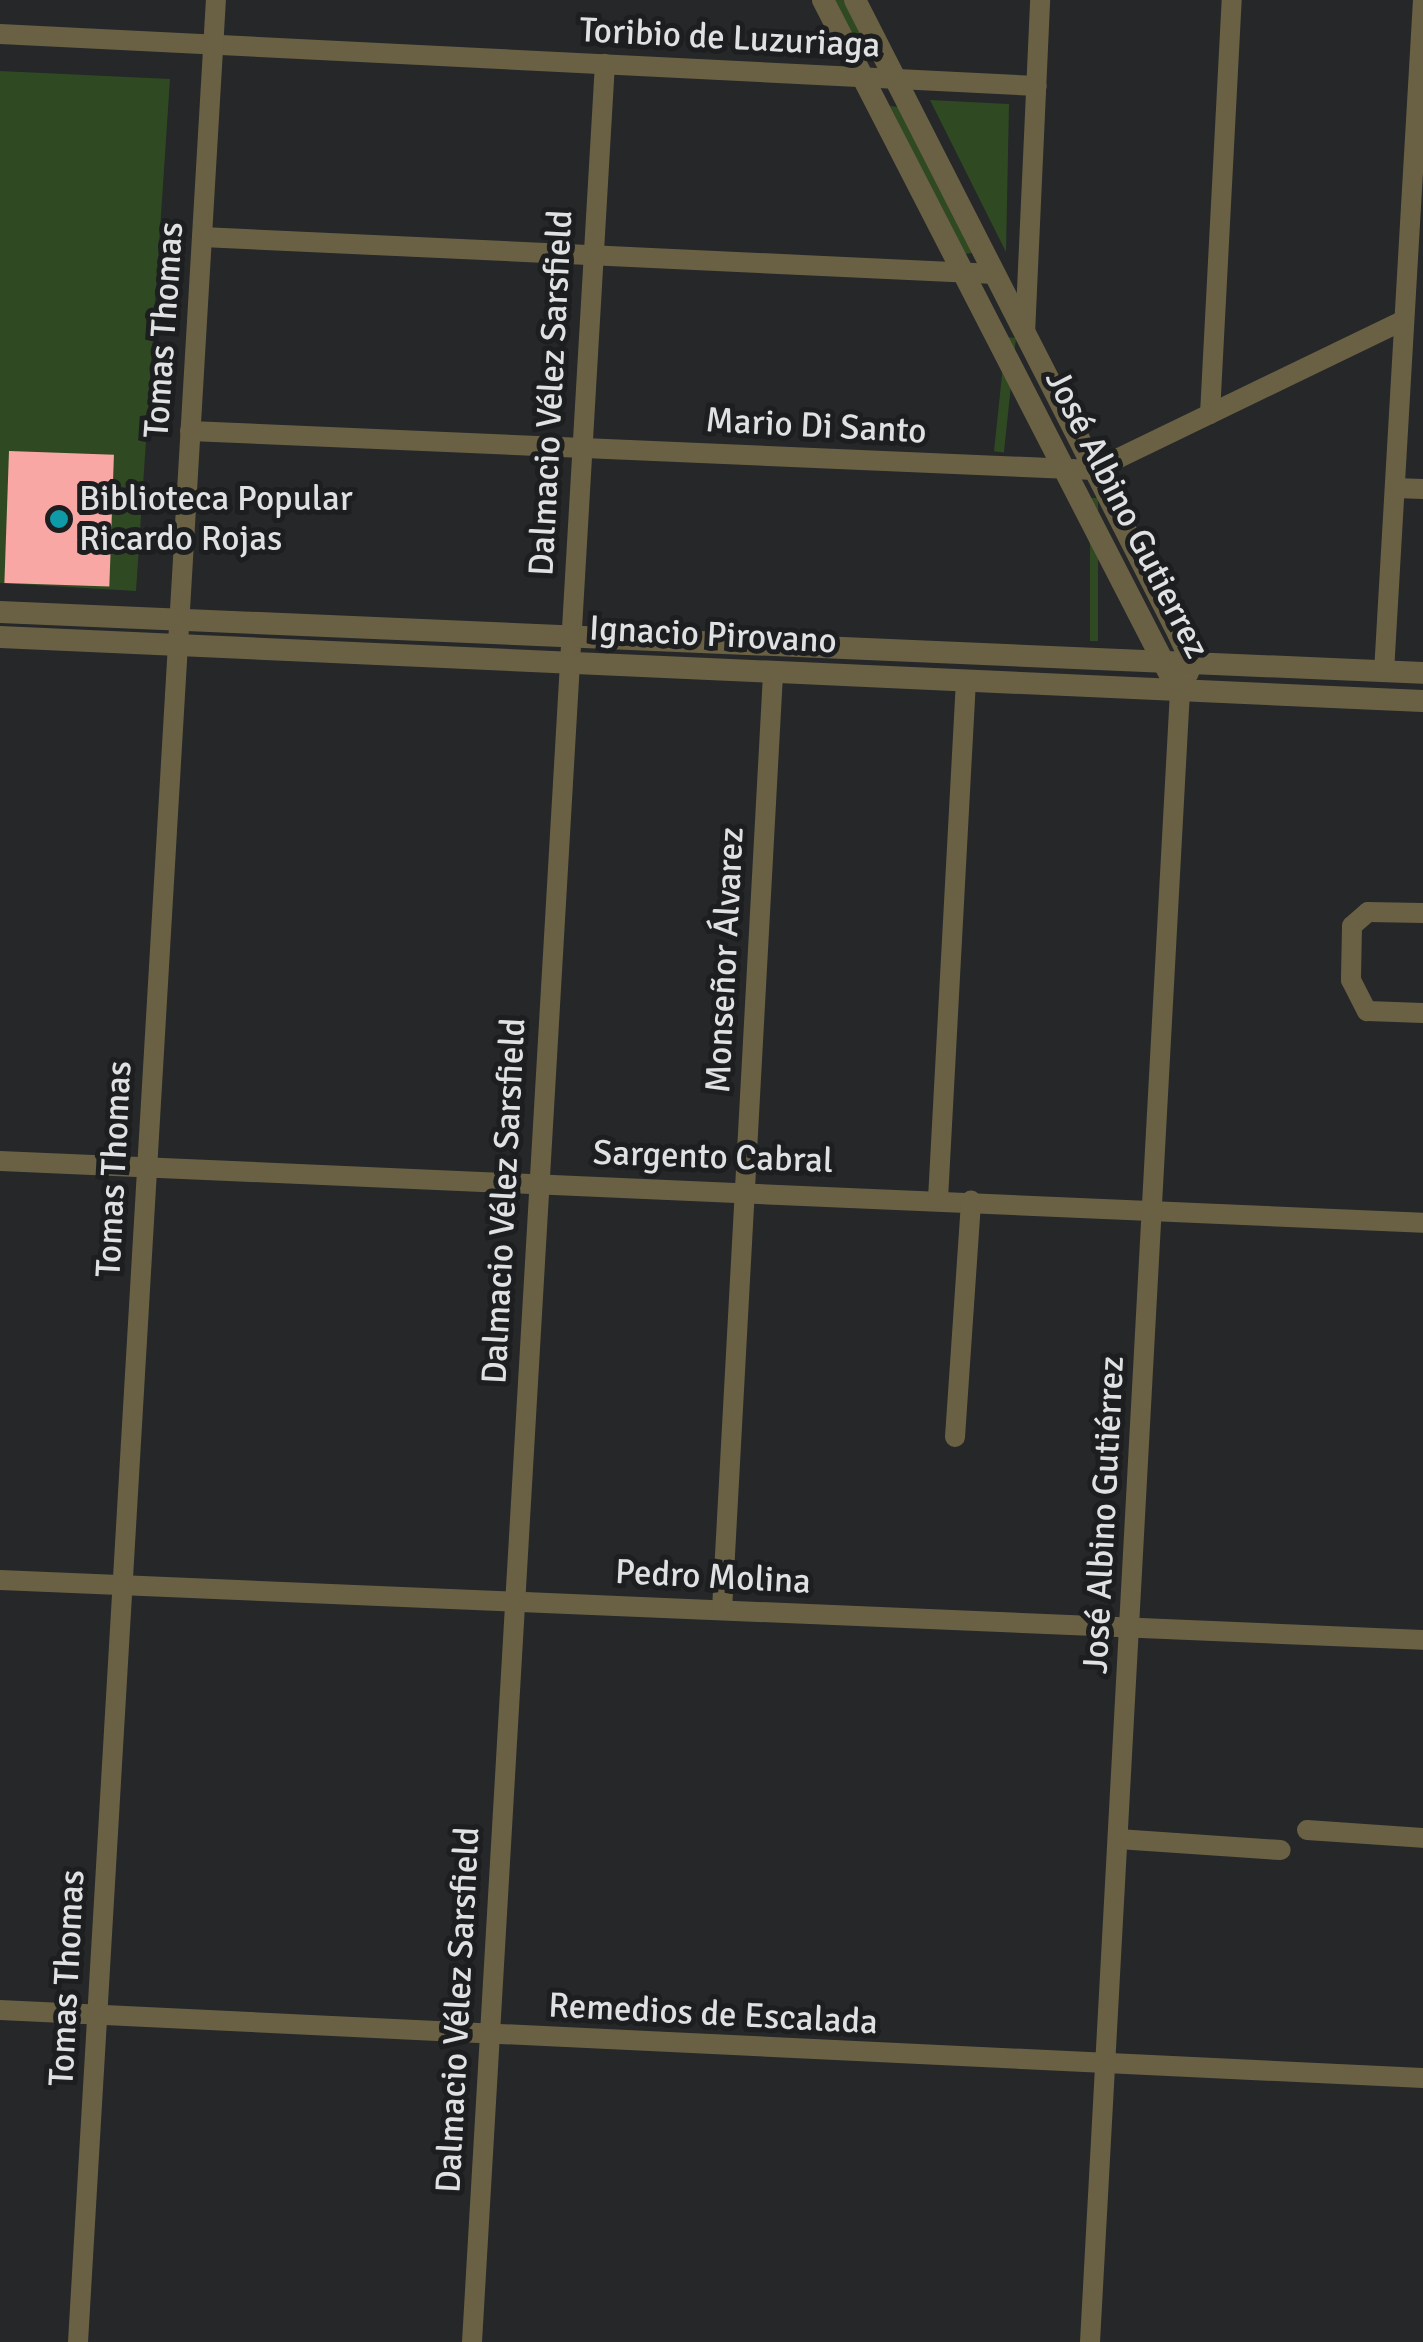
<!DOCTYPE html>
<html>
<head>
<meta charset="utf-8">
<style>
	body { margin:0 }
	#map { position:relative; width:1423px; height:2342px; overflow:hidden; background:#252729; font-family:Signika,sans-serif }
	div>[style] { position:absolute }
	[style*='--x'] { left:calc(var(--x)*1px); top:calc(var(--y)*1px); width:calc(var(--w)*1px); rotate:calc(var(--a)*1deg) }
	.green>* { inset:0; background:#2f4a22; transform-origin:0 0 }
	.building>* { inset:0; background:#f8a7a5; transform-origin:0 0 }
	.minor>* { height:20px; margin:-10px; padding:0 10px; transform-origin:10px; border-radius:10px; background:#6a6044 }
	.tertiary>* { height:22px; margin:-11px; padding:0 11px; transform-origin:11px; border-radius:11px; background:#6a6044 }
	.dots>* { width:28px; height:28px; translate:-50% -50%; box-sizing:border-box; border:5px solid #1c1e1f; border-radius:50% }
	span { translate:-50% -50%; white-space:nowrap; text-align:center; line-height:1.15; -webkit-text-stroke:10px #1c1e1f; paint-order:stroke }
	.street-label { font-size:35px; color:#e0e1e2 }
	.poi-label { font-size:35px; color:#e0e1e2 }
	.left { translate:0 -50%; text-align:left }
</style>
</head>
<body>
<div id="map">
	<div class="green">
		<i style="clip-path:polygon(835px 0,844px 0,875px 59px,865px 59px)"></i>
		<i style="clip-path:polygon(0 71px,170px 79px,136px 591px,0 583px)"></i>
		<i style="clip-path:polygon(930px 100px,1009px 104px,1006px 252px)"></i>
		<i style="clip-path:polygon(890px 106px,899px 107px,973px 253px,964px 254px)"></i>
		<i style="left:1006px;top:337px;width:10px;height:115px;rotate:6deg"></i>
		<i style="left:1090px;top:498px;width:8px;height:143px"></i>
	</div>
	<div class="building">
		<i style="left:9px;top:451px;width:105px;height:132px;rotate:2deg"></i>
	</div>
	<div class="minor">
		<i style="--x:0;--y:34;--w:1038;--a:2.87"></i>
		<i style="--x:202;--y:237;--w:794;--a:2.67"></i>
		<i style="--x:1025;--y:334;--w:334;--a:-87.4"></i>
		<i style="--x:1210;--y:414;--w:415;--a:-87"></i>
		<i style="--x:190;--y:431;--w:905;--a:2.47"></i>
		<i style="--x:1094;--y:470;--w:344;--a:-25.8"></i>
		<i style="--x:1395;--y:488;--w:28;--a:2"></i>
		<i style="--x:1384;--y:672;--w:673;--a:-86.68"></i>
		<i style="--x:1423;--y:913;--w:55;--a:-179"></i>
		<i style="--x:1368;--y:912;--w:21;--a:139"></i>
		<i style="--x:1352;--y:926;--w:54;--a:91.1"></i>
		<i style="--x:1351;--y:980;--w:35;--a:63"></i>
		<i style="--x:1367;--y:1011;--w:56;--a:2"></i>
		<i style="--x:0;--y:1161;--w:1424;--a:2.49"></i>
		<i style="--x:938;--y:1199;--w:519;--a:-86.91"></i>
		<i style="--x:955;--y:1437;--w:237;--a:-86.1"></i>
		<i style="--x:0;--y:1580;--w:1424;--a:2.41"></i>
		<i style="--x:722;--y:1610;--w:938;--a:-86.88"></i>
		<i style="--x:1307;--y:1830;--w:116;--a:3.9"></i>
		<i style="--x:1118;--y:1839;--w:163;--a:3.9"></i>
		<i style="--x:0;--y:2010;--w:1425;--a:2.74"></i>
		<i style="--x:78;--y:2342;--w:2346;--a:-86.63"></i>
		<i style="--x:472;--y:2342;--w:2282;--a:-86.66"></i>
		<i style="--x:1090;--y:2342;--w:1653;--a:-86.88"></i>
	</div>
	<div class="tertiary">
		<i style="--x:823;--y:0;--w:757;--a:62.79"></i>
		<i style="--x:855;--y:0;--w:711;--a:62.97"></i>
		<i style="--x:1178;--y:633;--w:33;--a:65"></i>
		<i style="--x:1192;--y:663;--w:12;--a:114"></i>
		<i style="--x:0;--y:612;--w:1424;--a:2.45"></i>
		<i style="--x:0;--y:637;--w:1424;--a:2.58"></i>
	</div>
	<div class="dots">
		<i style="left:59px;top:519px;background:#0f9aa8"></i>
	</div>
	<div class="street-label">
		<span style="left:730px;top:38px;rotate:3deg">Toribio de Luzuriaga</span>
		<span style="left:164px;top:330px;rotate:-86deg">Tomas Thomas</span>
		<span style="left:551px;top:393px;rotate:-87deg">Dalmacio Vélez Sarsfield</span>
		<span style="left:816px;top:426px;rotate:3deg">Mario Di Santo</span>
		<span style="left:1127px;top:514px;rotate:63deg">José Albino Gutierrez</span>
		<span style="left:713px;top:635px;rotate:3deg">Ignacio Pirovano</span>
		<span style="left:725px;top:960px;rotate:-87deg">Monseñor Álvarez</span>
		<span style="left:713px;top:1157px;rotate:2deg">Sargento Cabral</span>
		<span style="left:114px;top:1169px;rotate:-87deg">Tomas Thomas</span>
		<span style="left:504px;top:1201px;rotate:-87deg">Dalmacio Vélez Sarsfield</span>
		<span style="left:1104px;top:1515px;rotate:-87deg">José Albino Gutiérrez</span>
		<span style="left:713px;top:1577px;rotate:3deg">Pedro Molina</span>
		<span style="left:67px;top:1978px;rotate:-87deg">Tomas Thomas</span>
		<span style="left:458px;top:2010px;rotate:-87deg">Dalmacio Vélez Sarsfield</span>
		<span style="left:713px;top:2014px;rotate:3deg">Remedios de Escalada</span>
	</div>
	<div class="poi-label">
		<span class="left" style="left:79px;top:519px">Biblioteca Popular<br>Ricardo Rojas</span>
	</div>
</div>
</body>
</html>
